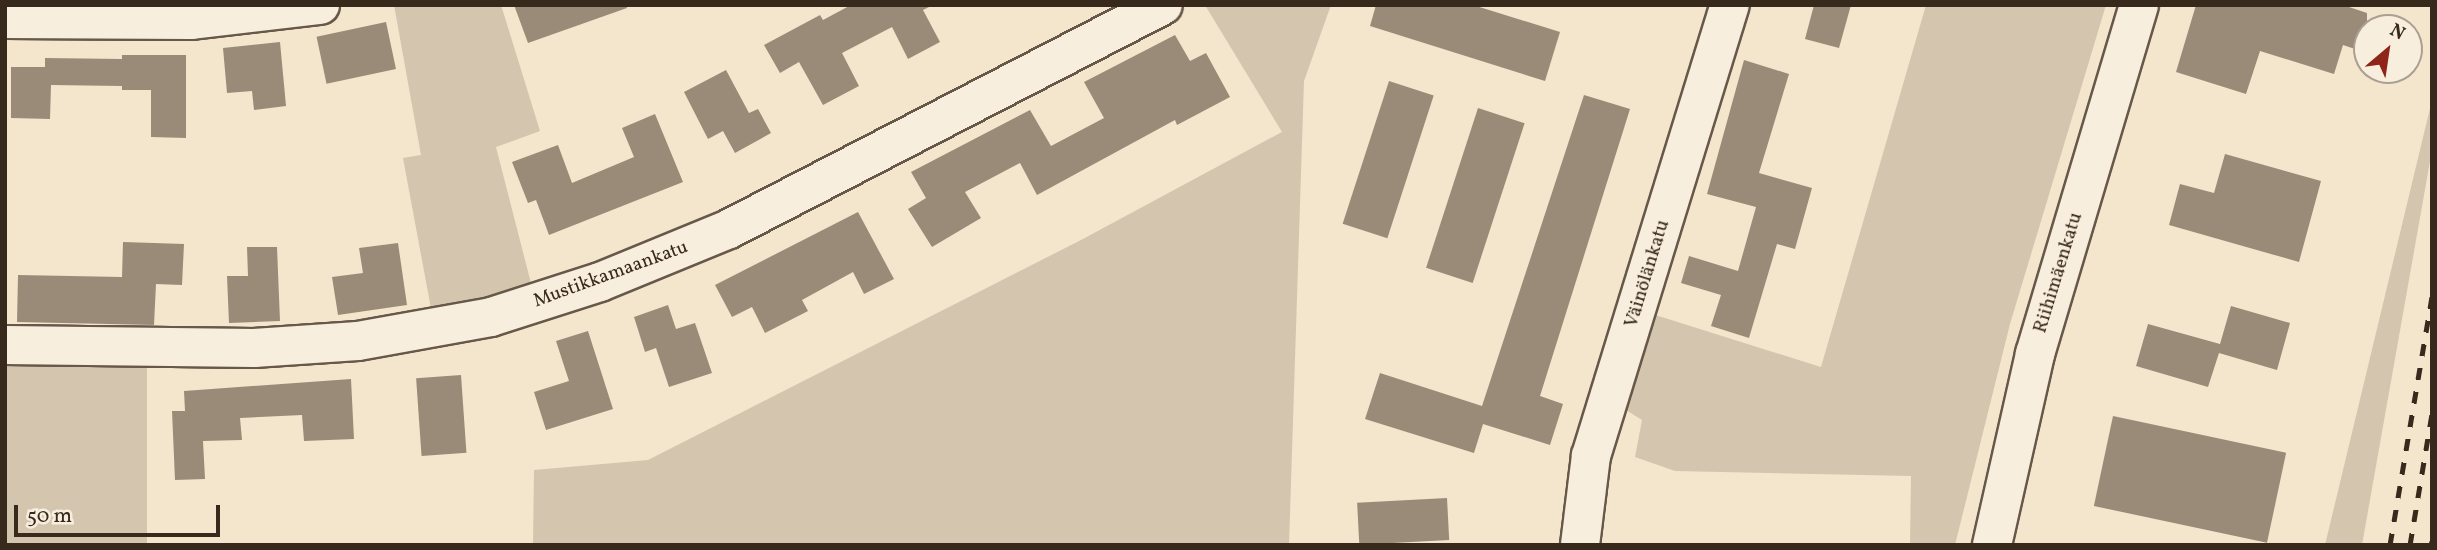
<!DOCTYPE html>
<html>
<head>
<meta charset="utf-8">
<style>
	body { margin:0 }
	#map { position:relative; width:2437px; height:550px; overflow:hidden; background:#f4e5cd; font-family:Vollkorn,serif }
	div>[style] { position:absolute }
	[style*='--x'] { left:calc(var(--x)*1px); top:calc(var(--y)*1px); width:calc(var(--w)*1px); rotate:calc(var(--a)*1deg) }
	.green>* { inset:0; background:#d4c5af; transform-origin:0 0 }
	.building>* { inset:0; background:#9a8b79; transform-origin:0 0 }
	.roads { filter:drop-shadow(2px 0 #675849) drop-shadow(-2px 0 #675849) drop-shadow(0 2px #675849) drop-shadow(0 -2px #675849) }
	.minor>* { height:38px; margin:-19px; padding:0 19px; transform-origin:19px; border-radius:19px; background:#f8eede }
	.rail>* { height:5px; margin-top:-2.5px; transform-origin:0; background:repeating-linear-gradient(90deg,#38291d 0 12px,transparent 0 24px) }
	span { translate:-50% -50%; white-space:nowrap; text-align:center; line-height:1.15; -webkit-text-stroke:7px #f8eede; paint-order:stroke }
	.street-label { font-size:19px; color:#38291d }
	.frame { position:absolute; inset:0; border:7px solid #38291d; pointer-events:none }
	.north { position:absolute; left:2353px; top:14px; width:70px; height:70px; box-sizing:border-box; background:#f8eede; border:2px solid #ab9f91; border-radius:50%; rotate:29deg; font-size:19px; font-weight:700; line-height:28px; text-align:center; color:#38291d }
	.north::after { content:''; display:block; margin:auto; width:24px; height:32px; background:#8f2418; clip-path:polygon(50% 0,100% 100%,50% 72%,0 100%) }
	.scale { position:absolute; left:14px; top:505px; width:206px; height:32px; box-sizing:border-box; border:4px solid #38291d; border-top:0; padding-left:9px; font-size:21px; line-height:24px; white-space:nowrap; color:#38291d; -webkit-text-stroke:5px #f8eede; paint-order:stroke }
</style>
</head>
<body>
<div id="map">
	<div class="green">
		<i style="clip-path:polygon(394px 5px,501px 5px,540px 131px,496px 147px,533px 291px,432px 314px,403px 158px,421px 155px)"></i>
		<i style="clip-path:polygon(1205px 5px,1331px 5px,1304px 81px,1289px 545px,533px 545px,534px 470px,648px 460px,1081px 240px,1282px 132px)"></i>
		<i style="clip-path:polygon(1926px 5px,2106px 5px,2010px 324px,1955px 545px,1910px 545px,1911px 476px,1675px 471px,1635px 457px,1642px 420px,1618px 405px,1649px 313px,1821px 367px)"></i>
		<i style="clip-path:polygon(2432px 100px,2432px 150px,2362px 545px,2325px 545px)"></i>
		<i style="left:5px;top:359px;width:142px;height:186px"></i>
	</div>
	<div class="building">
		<i style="clip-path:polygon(514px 5px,626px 5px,627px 8px,528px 43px)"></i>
		<i style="clip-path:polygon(851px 5px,933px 5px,923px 10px,940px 42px,908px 59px,892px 27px,842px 53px,859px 86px,823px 105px,799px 62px,780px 73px,764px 45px,820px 15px,823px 20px)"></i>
		<i style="clip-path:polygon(1376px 5px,1473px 5px,1560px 32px,1545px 81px,1370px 26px)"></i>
		<i style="clip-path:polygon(1814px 5px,1851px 5px,1839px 48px,1805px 39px)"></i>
		<i style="clip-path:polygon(2196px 5px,2343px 5px,2367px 13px,2367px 53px,2343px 45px,2334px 74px,2260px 51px,2246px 94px,2176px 72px)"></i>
		<i style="left:386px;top:22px;width:48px;height:71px;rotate:78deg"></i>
		<i style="clip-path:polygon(1175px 35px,1190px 61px,1206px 53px,1230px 97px,1177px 125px,1175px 120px,1037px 195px,1020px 163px,965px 192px,981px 218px,932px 247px,908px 209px,926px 198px,911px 172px,1030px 110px,1051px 146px,1104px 118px,1084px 82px)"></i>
		<i style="clip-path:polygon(280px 42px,286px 106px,254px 110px,252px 91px,227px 93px,223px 48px)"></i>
		<i style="clip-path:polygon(122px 55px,186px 55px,186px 138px,151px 137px,151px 90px,122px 90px,122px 86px,51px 85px,50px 119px,11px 118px,11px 67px,45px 67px,45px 58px,122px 59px)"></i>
		<i style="clip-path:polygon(1744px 60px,1789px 74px,1759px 173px,1812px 188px,1795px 249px,1777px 244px,1749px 338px,1711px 326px,1721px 295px,1681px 283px,1689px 256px,1738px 271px,1756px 207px,1707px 194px)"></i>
		<i style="clip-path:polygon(726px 70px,749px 113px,758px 109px,771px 133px,735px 153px,723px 131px,708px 139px,684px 92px)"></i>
		<i style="left:1389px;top:81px;width:47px;height:150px;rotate:18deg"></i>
		<i style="clip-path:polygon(1584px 95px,1630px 109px,1540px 396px,1563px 404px,1550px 445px,1483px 424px,1474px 453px,1365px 419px,1380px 373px,1482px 406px)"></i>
		<i style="left:1478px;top:108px;width:49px;height:168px;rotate:18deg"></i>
		<i style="clip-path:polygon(655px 114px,683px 182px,549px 235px,536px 200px,528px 203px,512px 162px,558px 145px,572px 183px,634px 157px,622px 128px)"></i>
		<i style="clip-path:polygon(2225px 154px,2321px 181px,2299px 262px,2169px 225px,2180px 184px,2214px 193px)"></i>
		<i style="clip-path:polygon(858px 212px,894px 279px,864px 294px,853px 272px,802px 300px,808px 311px,765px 333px,752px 307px,732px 317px,715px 285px)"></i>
		<i style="clip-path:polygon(123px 242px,184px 244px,182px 285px,156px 284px,154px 325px,17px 322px,18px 275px,122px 277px)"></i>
		<i style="clip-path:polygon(398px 243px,407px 305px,338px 315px,332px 277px,363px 273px,359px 248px)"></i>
		<i style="clip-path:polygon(247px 247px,277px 247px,280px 321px,229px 323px,227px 276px,248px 276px)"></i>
		<i style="clip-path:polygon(668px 305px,676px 329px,695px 323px,712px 373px,669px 387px,656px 348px,645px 352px,634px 317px)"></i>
		<i style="clip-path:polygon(2231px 306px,2290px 323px,2277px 370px,2219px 353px,2208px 387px,2136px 366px,2148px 324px,2220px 344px)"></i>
		<i style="clip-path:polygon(588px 331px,613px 409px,546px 430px,534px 392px,569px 381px,556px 341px)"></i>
		<i style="left:461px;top:375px;width:78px;height:45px;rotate:86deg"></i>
		<i style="clip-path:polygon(351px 379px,354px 439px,304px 441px,302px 415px,240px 418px,242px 440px,203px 441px,205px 479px,175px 480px,172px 411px,185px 411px,184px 391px)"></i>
		<i style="left:2113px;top:416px;width:177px;height:92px;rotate:12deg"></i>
		<i style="left:1447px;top:498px;width:42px;height:90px;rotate:87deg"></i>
	</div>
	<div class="roads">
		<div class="minor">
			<i style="--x:5;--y:19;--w:187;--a:0.3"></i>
			<i style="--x:192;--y:20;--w:129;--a:-6.7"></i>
			<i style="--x:5;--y:345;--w:249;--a:0.7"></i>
			<i style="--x:254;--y:348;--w:104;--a:-3.9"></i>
			<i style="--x:358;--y:341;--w:135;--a:-10.2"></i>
			<i style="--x:491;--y:317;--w:114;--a:-17.8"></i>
			<i style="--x:600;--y:282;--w:139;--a:-22.3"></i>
			<i style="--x:729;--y:229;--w:488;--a:-27.3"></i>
			<i style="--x:1580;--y:545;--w:90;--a:-83"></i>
			<i style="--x:1591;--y:456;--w:472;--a:-72.9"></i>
			<i style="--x:1992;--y:545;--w:196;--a:-77.3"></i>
			<i style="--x:2035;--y:354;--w:364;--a:-73.4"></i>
		</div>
	</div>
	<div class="rail">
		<i style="--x:2390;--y:545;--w:252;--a:-80.4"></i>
		<i style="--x:2410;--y:545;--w:133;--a:-80.5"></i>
		<i style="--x:2431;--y:545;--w:4;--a:-76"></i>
	</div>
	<div class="street-label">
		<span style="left:2059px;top:273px;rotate:-73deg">Riihimäenkatu</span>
		<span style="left:1648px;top:274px;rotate:-73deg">Väinölänkatu</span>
		<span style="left:611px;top:275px;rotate:-20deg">Mustikkamaankatu</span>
	</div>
	<div class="frame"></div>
	<div class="north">N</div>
	<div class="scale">50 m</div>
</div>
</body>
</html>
